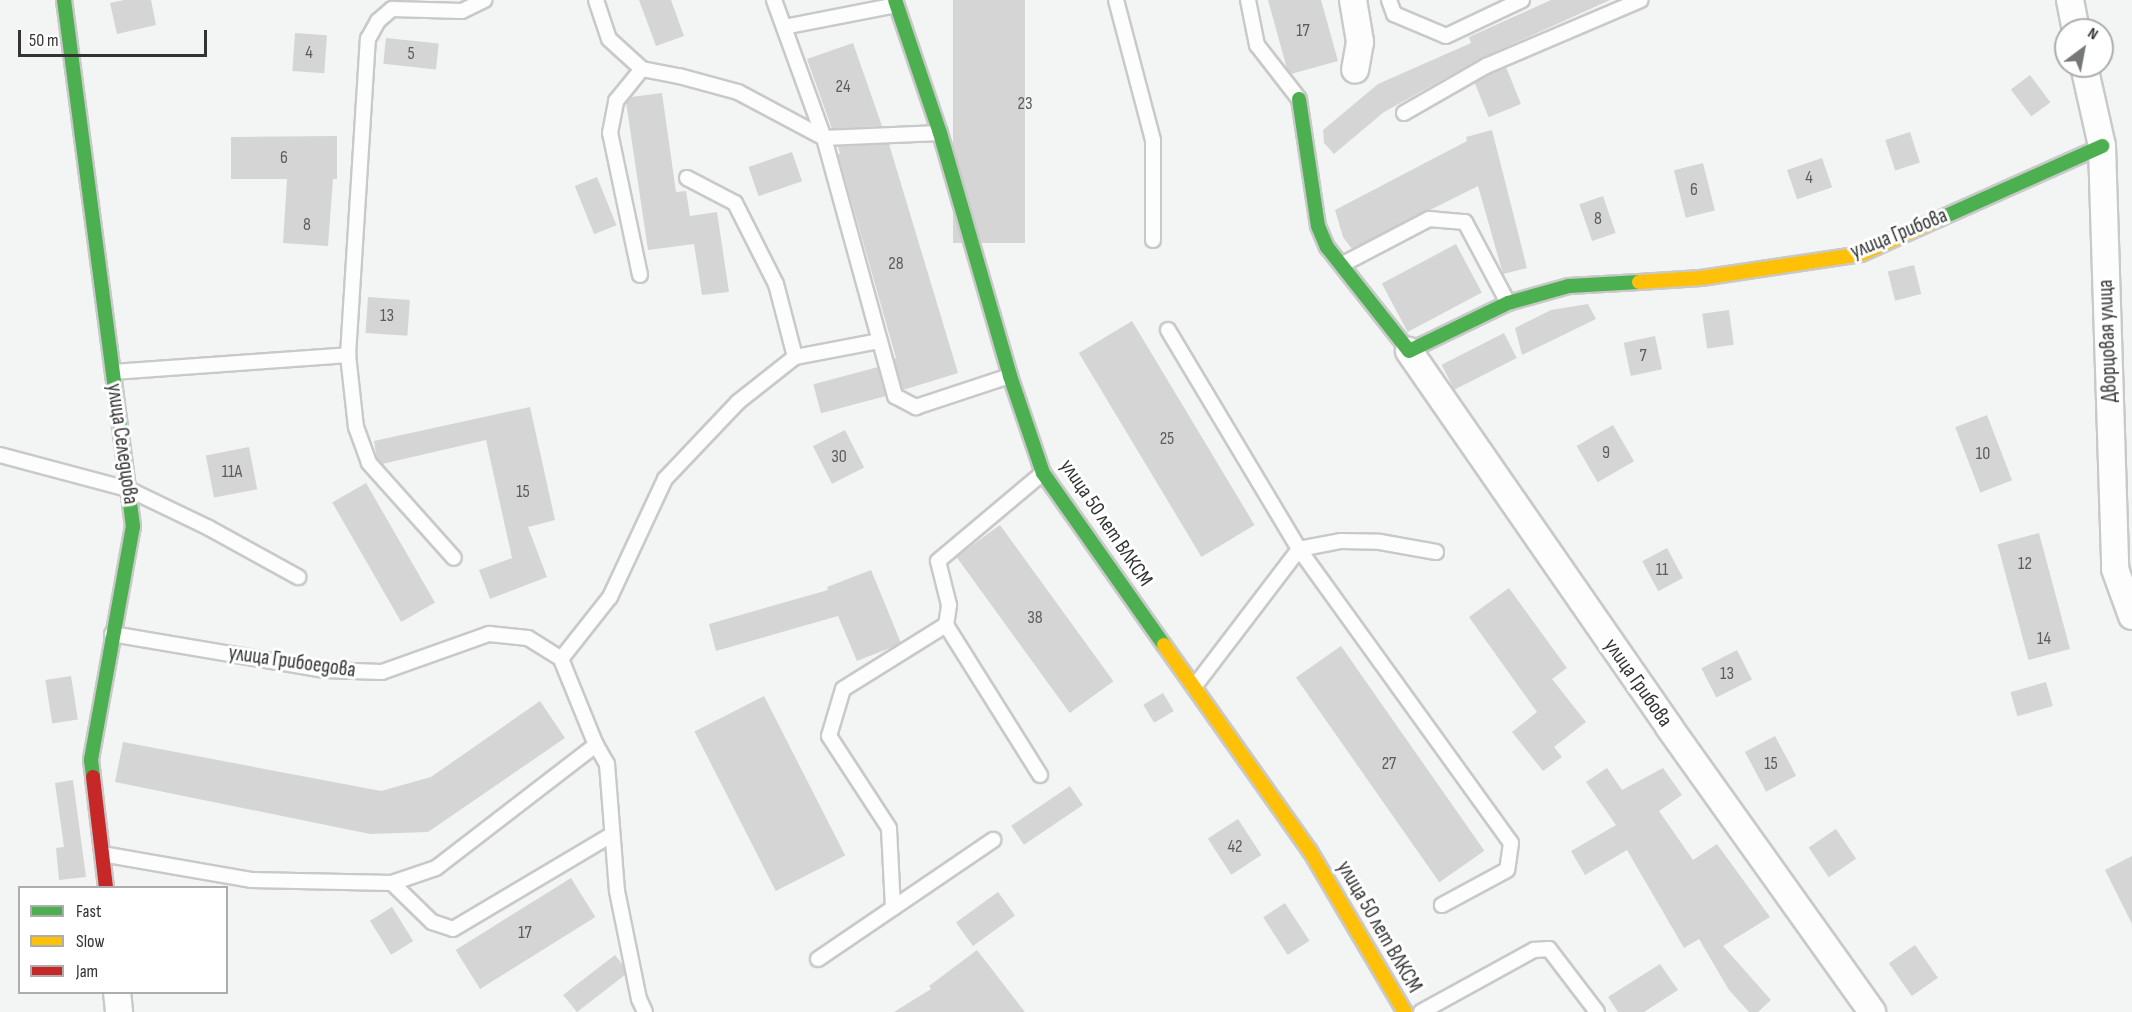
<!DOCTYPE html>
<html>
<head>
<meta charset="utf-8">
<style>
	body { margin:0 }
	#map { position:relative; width:2132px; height:1012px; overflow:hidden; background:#f3f4f4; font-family:"Sofia Sans Condensed",sans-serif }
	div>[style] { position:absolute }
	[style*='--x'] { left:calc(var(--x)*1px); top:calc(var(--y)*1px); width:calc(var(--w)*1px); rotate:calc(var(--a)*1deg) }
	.building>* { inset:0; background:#d5d5d5; transform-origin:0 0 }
	.roads { filter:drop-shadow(2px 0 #c9c9c9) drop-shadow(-2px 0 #c9c9c9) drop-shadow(0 2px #c9c9c9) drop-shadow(0 -2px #c9c9c9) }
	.lane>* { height:14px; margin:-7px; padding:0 7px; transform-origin:7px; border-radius:7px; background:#fdfdfd }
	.street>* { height:26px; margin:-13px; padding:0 13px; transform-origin:13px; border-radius:13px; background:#fdfdfd }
	.fast>* { height:14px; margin:-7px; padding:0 7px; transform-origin:7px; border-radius:7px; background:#4caf50 }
	.slow>* { height:14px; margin:-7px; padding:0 7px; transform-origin:7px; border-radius:7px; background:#ffc107 }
	.jam>* { height:14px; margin:-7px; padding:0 7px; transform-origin:7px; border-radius:7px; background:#c62828 }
	span { translate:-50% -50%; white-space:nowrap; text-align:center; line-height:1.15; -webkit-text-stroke:6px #fff; paint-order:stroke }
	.number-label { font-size:18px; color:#5c5c5c }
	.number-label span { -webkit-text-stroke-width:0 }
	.street-label { font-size:21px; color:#333 }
	.legend { position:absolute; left:18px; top:886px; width:210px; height:108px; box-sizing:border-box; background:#fff; border:2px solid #adadad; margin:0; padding:8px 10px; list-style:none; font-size:18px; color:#333 }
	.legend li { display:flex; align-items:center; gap:12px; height:30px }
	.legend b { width:30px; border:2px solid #adadad }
	.north { position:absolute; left:2054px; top:18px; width:60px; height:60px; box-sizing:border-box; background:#fff; border:2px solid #adadad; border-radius:50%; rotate:32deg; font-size:16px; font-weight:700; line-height:24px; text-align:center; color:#333 }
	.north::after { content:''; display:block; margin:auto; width:21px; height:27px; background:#767777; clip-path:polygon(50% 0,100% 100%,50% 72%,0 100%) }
	.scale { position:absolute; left:18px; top:30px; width:189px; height:27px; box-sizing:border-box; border:3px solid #333; border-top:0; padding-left:8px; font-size:18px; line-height:21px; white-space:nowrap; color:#333; -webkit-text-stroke:4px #fff; paint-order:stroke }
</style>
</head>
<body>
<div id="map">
	<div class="building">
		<i style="clip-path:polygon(124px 0,151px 0,156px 25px,117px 34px,110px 3px)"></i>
		<i style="clip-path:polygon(639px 0,671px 0,684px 36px,656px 46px)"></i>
		<i style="left:953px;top:0;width:72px;height:243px"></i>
		<i style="clip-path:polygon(1268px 0,1321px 0,1338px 61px,1291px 74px,1287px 69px)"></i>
		<i style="clip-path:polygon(1551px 0,1610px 0,1482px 58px,1384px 112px,1334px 154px,1324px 143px,1323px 130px,1378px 84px,1471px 43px,1469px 37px)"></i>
		<i style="left:295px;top:33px;width:32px;height:38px;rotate:4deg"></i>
		<i style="left:386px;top:38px;width:53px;height:26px;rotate:6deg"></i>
		<i style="clip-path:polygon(853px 43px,882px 126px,832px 129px,807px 59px)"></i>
		<i style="left:1506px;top:67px;width:40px;height:35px;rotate:68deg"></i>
		<i style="left:2030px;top:75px;width:34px;height:24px;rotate:53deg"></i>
		<i style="clip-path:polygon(662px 93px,676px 192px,686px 191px,690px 216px,717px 212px,729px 292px,702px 295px,694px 244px,648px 250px,626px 102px,631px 97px)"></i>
		<i style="clip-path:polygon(1492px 130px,1527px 268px,1503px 274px,1478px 186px,1352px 249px,1343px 237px,1335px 210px,1467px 141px,1466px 137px)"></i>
		<i style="left:1910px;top:132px;width:32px;height:26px;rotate:72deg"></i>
		<i style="clip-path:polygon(337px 136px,337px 179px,333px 179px,328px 246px,283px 243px,287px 179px,231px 179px,231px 137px)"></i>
		<i style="clip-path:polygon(889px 144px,958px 373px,903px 390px,894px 359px,896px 358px,838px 154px,840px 154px,838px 146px)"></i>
		<i style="left:792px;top:152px;width:31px;height:46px;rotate:71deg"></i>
		<i style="left:1822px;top:158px;width:31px;height:37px;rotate:71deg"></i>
		<i style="left:1703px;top:163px;width:49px;height:30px;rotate:76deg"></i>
		<i style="left:597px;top:177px;width:52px;height:24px;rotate:68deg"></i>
		<i style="left:1603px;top:196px;width:39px;height:25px;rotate:71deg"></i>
		<i style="left:1456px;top:244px;width:55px;height:84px;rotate:62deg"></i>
		<i style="left:1914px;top:265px;width:30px;height:27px;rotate:76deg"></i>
		<i style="left:368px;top:297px;width:42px;height:36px;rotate:4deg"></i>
		<i style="clip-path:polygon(1588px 304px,1596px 319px,1522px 355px,1515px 328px,1551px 310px)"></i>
		<i style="left:1729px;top:310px;width:35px;height:27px;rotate:82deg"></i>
		<i style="left:1132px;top:321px;width:238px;height:62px;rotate:59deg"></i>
		<i style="left:1504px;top:333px;width:28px;height:70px;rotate:63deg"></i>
		<i style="left:1655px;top:336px;width:34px;height:32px;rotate:78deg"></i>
		<i style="left:878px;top:367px;width:30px;height:67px;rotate:75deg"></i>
		<i style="clip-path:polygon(530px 407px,555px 520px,528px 527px,547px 577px,490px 599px,479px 570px,512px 558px,486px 440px,382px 464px,377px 459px,374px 441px)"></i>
		<i style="left:1987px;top:415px;width:70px;height:34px;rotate:69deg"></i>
		<i style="left:1613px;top:425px;width:42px;height:42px;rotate:60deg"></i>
		<i style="left:845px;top:430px;width:42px;height:36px;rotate:63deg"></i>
		<i style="left:249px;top:447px;width:43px;height:44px;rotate:79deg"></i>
		<i style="left:366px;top:483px;width:138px;height:39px;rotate:60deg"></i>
		<i style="left:1000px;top:525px;width:193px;height:54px;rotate:54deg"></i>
		<i style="left:2039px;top:533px;width:120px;height:43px;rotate:75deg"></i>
		<i style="left:1667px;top:548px;width:34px;height:28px;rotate:62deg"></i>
		<i style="clip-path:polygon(871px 570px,901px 643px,895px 646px,857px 661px,838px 616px,716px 651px,709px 624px,828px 590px,827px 587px)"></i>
		<i style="clip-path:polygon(1509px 588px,1567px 668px,1552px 679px,1586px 722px,1554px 747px,1562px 757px,1543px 771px,1512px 732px,1537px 712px,1469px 617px)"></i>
		<i style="left:1341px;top:646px;width:250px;height:55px;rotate:55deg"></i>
		<i style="left:1737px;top:650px;width:33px;height:40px;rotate:63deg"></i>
		<i style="left:71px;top:676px;width:44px;height:26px;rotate:81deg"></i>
		<i style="left:2046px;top:682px;width:25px;height:37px;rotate:74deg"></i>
		<i style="left:1163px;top:693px;width:21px;height:23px;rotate:59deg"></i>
		<i style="left:764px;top:696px;width:179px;height:78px;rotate:63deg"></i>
		<i style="clip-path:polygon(540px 701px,565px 738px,428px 832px,370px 834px,115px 782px,123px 742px,381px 791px,431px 777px)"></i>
		<i style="left:1775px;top:736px;width:45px;height:34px;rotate:62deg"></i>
		<i style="clip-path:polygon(1607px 768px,1622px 790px,1663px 768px,1682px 795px,1659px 811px,1693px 860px,1717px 844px,1770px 917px,1723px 946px,1771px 1000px,1758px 1012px,1749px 1012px,1729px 990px,1699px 939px,1684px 948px,1627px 850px,1585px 875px,1571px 851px,1616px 825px,1586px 782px)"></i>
		<i style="clip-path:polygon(73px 780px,86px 877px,59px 880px,56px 848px,64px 847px,55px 783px)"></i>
		<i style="left:1070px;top:786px;width:23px;height:71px;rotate:56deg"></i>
		<i style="left:1238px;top:819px;width:43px;height:36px;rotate:57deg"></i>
		<i style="left:1836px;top:829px;width:36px;height:33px;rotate:56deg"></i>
		<i style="clip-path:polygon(2132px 856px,2132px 924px,2105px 870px)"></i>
		<i style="left:571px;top:878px;width:46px;height:136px;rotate:58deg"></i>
		<i style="left:998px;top:892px;width:29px;height:52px;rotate:54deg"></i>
		<i style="left:1285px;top:903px;width:45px;height:26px;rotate:57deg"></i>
		<i style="left:392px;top:907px;width:40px;height:26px;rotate:58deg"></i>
		<i style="left:1915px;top:945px;width:40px;height:32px;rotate:55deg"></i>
		<i style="clip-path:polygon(977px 950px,1025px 1012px,894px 1012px,931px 989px,929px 986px)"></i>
		<i style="clip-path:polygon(615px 955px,623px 965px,625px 975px,577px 1012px,563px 995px)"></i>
		<i style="clip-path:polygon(1660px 964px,1678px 990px,1644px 1012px,1618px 1012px,1608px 997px)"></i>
	</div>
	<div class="roads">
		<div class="lane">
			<i style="--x:596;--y:0;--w:41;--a:71.6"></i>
			<i style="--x:609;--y:39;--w:45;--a:42.3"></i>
			<i style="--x:642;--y:69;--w:38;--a:11"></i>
			<i style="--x:679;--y:76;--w:61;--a:15.2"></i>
			<i style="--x:738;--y:92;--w:98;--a:28.1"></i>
			<i style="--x:824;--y:138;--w:116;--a:-2.5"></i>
			<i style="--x:774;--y:0;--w:147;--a:70.1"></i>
			<i style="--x:824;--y:138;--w:268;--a:74.6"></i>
			<i style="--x:895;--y:396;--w:24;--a:28"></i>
			<i style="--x:916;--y:407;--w:99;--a:-18.3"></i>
			<i style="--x:1116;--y:0;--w:145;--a:75.2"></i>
			<i style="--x:1153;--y:140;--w:100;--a:90"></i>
			<i style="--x:1248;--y:0;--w:46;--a:78.7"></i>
			<i style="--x:1257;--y:45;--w:68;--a:52.1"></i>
			<i style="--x:1389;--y:0;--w:15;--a:70"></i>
			<i style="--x:1394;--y:14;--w:56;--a:22.9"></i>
			<i style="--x:1446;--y:36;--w:84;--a:-25.3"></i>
			<i style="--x:784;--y:27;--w:114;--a:-11.1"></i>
			<i style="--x:1404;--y:113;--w:95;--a:-29.8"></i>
			<i style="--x:1486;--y:66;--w:168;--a:-23.1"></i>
			<i style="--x:687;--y:178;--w:54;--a:27.5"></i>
			<i style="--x:735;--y:203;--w:91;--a:63.2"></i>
			<i style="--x:776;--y:284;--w:75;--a:75.4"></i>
			<i style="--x:1343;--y:264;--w:97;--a:-27.6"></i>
			<i style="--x:1429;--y:219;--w:36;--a:5"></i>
			<i style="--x:1465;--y:222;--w:92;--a:62"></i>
			<i style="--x:640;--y:275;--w:145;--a:-101.9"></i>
			<i style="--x:610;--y:133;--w:33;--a:-79"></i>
			<i style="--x:616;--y:101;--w:41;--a:-50.9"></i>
			<i style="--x:1168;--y:330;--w:255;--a:59.1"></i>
			<i style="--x:1299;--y:549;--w:362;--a:54.2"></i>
			<i style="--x:1511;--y:843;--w:27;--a:98"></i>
			<i style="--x:1507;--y:870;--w:74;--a:151.7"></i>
			<i style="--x:348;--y:355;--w:72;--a:83.7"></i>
			<i style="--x:356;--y:427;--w:38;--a:70"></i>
			<i style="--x:369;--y:463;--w:127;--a:48.2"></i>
			<i style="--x:113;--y:372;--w:236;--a:-4.1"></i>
			<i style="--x:348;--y:355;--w:317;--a:-86.4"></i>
			<i style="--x:368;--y:39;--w:21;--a:-61"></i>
			<i style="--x:378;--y:21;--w:18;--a:-41"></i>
			<i style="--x:392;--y:9;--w:70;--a:1.6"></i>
			<i style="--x:462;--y:11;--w:25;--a:-26"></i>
			<i style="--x:0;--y:455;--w:132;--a:14.9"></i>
			<i style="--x:128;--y:489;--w:90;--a:25.7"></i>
			<i style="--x:209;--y:528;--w:102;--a:28.8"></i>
			<i style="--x:946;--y:625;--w:177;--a:57.9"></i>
			<i style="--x:112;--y:634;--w:216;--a:9.6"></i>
			<i style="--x:325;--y:670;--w:57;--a:2"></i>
			<i style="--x:382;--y:672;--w:114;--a:-19.6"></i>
			<i style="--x:489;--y:634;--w:39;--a:6"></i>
			<i style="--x:528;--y:638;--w:39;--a:32"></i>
			<i style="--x:561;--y:659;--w:93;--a:67.9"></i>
			<i style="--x:596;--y:745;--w:22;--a:60"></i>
			<i style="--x:607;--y:764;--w:127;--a:85.5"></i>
			<i style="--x:617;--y:891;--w:110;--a:78.5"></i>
			<i style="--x:639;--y:999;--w:14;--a:65"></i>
			<i style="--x:561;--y:659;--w:79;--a:-51.7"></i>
			<i style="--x:610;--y:597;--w:130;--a:-65"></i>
			<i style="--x:665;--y:479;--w:106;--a:-46.5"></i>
			<i style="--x:738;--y:402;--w:73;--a:-38.3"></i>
			<i style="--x:795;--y:357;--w:86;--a:-10.7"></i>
			<i style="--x:1194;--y:687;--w:173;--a:-52.7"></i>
			<i style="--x:1299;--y:549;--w:43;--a:-10.8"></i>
			<i style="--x:1341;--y:541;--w:39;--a:1"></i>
			<i style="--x:1380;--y:542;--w:57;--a:10.1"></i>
			<i style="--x:102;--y:854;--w:151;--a:9.9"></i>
			<i style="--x:251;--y:880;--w:141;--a:1.2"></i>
			<i style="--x:392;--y:883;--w:46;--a:-18.8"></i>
			<i style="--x:436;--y:868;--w:202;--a:-37.6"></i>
			<i style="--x:392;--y:883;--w:56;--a:44.3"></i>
			<i style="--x:432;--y:922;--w:22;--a:18"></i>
			<i style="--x:453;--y:929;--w:184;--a:-30.7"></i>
			<i style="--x:893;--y:908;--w:80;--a:-92.9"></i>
			<i style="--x:889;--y:828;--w:110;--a:-123.1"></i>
			<i style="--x:829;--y:736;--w:49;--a:-73.4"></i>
			<i style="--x:843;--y:689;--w:121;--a:-31.9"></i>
			<i style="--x:946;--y:625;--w:20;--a:-81"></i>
			<i style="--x:949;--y:605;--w:45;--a:-104"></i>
			<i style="--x:938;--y:561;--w:137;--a:-40"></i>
			<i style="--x:818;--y:959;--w:212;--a:-34.2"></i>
			<i style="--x:1421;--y:1012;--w:129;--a:-28.8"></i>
			<i style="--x:1534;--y:950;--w:15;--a:-4"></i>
			<i style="--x:1549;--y:949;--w:79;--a:52.7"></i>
		</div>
		<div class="street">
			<i style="--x:1353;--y:0;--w:43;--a:80.5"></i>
			<i style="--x:1360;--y:42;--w:28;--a:100"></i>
			<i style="--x:2070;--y:0;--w:31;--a:79"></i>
			<i style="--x:2084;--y:66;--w:82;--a:77.3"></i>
			<i style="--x:2102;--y:146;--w:423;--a:88.2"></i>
			<i style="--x:2115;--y:569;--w:50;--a:70.1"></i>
			<i style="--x:1409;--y:351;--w:457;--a:55.3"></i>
			<i style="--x:1669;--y:727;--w:350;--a:54.5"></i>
			<i style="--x:117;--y:992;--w:20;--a:84"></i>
		</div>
		<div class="fast">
			<i style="--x:64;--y:0;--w:531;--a:82.53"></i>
			<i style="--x:133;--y:526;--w:238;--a:100.2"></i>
			<i style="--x:91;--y:760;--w:17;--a:83"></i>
			<i style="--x:895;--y:0;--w:140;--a:71.3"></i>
			<i style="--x:940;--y:133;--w:253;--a:73.9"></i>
			<i style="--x:1010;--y:376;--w:102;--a:71.2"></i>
			<i style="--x:1043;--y:473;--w:210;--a:54.9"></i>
			<i style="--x:1299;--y:99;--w:128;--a:81.5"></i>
			<i style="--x:1318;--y:226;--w:23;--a:67"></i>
			<i style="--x:1327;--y:247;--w:132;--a:51.7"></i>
			<i style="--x:1409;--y:351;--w:110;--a:-25.9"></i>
			<i style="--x:1508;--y:303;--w:63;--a:-15.6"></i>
			<i style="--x:1569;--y:286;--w:70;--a:-3.3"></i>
			<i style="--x:1939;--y:219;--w:179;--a:-24.1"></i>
		</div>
		<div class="slow">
			<i style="--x:1639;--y:282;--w:62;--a:-3.7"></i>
			<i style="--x:1701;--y:278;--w:162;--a:-8.5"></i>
			<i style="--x:1861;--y:254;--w:85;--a:-24.2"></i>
			<i style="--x:1164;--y:645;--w:252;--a:54.7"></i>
			<i style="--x:1310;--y:851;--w:187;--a:59.5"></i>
		</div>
		<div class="jam">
			<i style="--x:93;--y:777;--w:112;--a:83.3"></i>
		</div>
	</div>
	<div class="number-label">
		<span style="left:1303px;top:31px">17</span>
		<span style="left:309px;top:53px">4</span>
		<span style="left:411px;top:54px">5</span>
		<span style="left:843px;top:87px">24</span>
		<span style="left:1025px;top:104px">23</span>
		<span style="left:284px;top:158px">6</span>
		<span style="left:1809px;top:178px">4</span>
		<span style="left:1694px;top:190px">6</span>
		<span style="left:1598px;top:219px">8</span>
		<span style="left:307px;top:225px">8</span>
		<span style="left:896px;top:264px">28</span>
		<span style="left:387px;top:316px">13</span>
		<span style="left:1643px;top:356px">7</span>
		<span style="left:1167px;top:439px">25</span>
		<span style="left:1606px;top:453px">9</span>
		<span style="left:1983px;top:454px">10</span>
		<span style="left:839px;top:457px">30</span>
		<span style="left:232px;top:472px">11А</span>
		<span style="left:523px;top:492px">15</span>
		<span style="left:2025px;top:564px">12</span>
		<span style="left:1662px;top:570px">11</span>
		<span style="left:1035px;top:618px">38</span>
		<span style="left:2044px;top:639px">14</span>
		<span style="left:1727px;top:674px">13</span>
		<span style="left:1389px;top:764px">27</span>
		<span style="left:1771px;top:764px">15</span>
		<span style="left:1235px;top:847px">42</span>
		<span style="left:525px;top:933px">17</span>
	</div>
	<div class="street-label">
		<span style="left:1899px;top:234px;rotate:-22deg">улица Грибова</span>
		<span style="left:2108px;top:341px;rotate:-92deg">Дворцовая улица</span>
		<span style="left:122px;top:444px;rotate:82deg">улица Селедцова</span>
		<span style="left:1106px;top:523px;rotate:56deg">улица 50 лет ВЛКСМ</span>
		<span style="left:292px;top:662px;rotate:8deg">улица Грибоедова</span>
		<span style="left:1638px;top:683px;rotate:55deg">улица Грибова</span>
		<span style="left:1379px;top:927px;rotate:60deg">улица 50 лет ВЛКСМ</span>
	</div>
	<ul class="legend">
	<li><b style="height:8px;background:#4caf50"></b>Fast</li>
	<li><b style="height:8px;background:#ffc107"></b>Slow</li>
	<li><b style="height:8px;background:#c62828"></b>Jam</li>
	</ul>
	<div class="north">N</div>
	<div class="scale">50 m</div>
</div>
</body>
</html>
